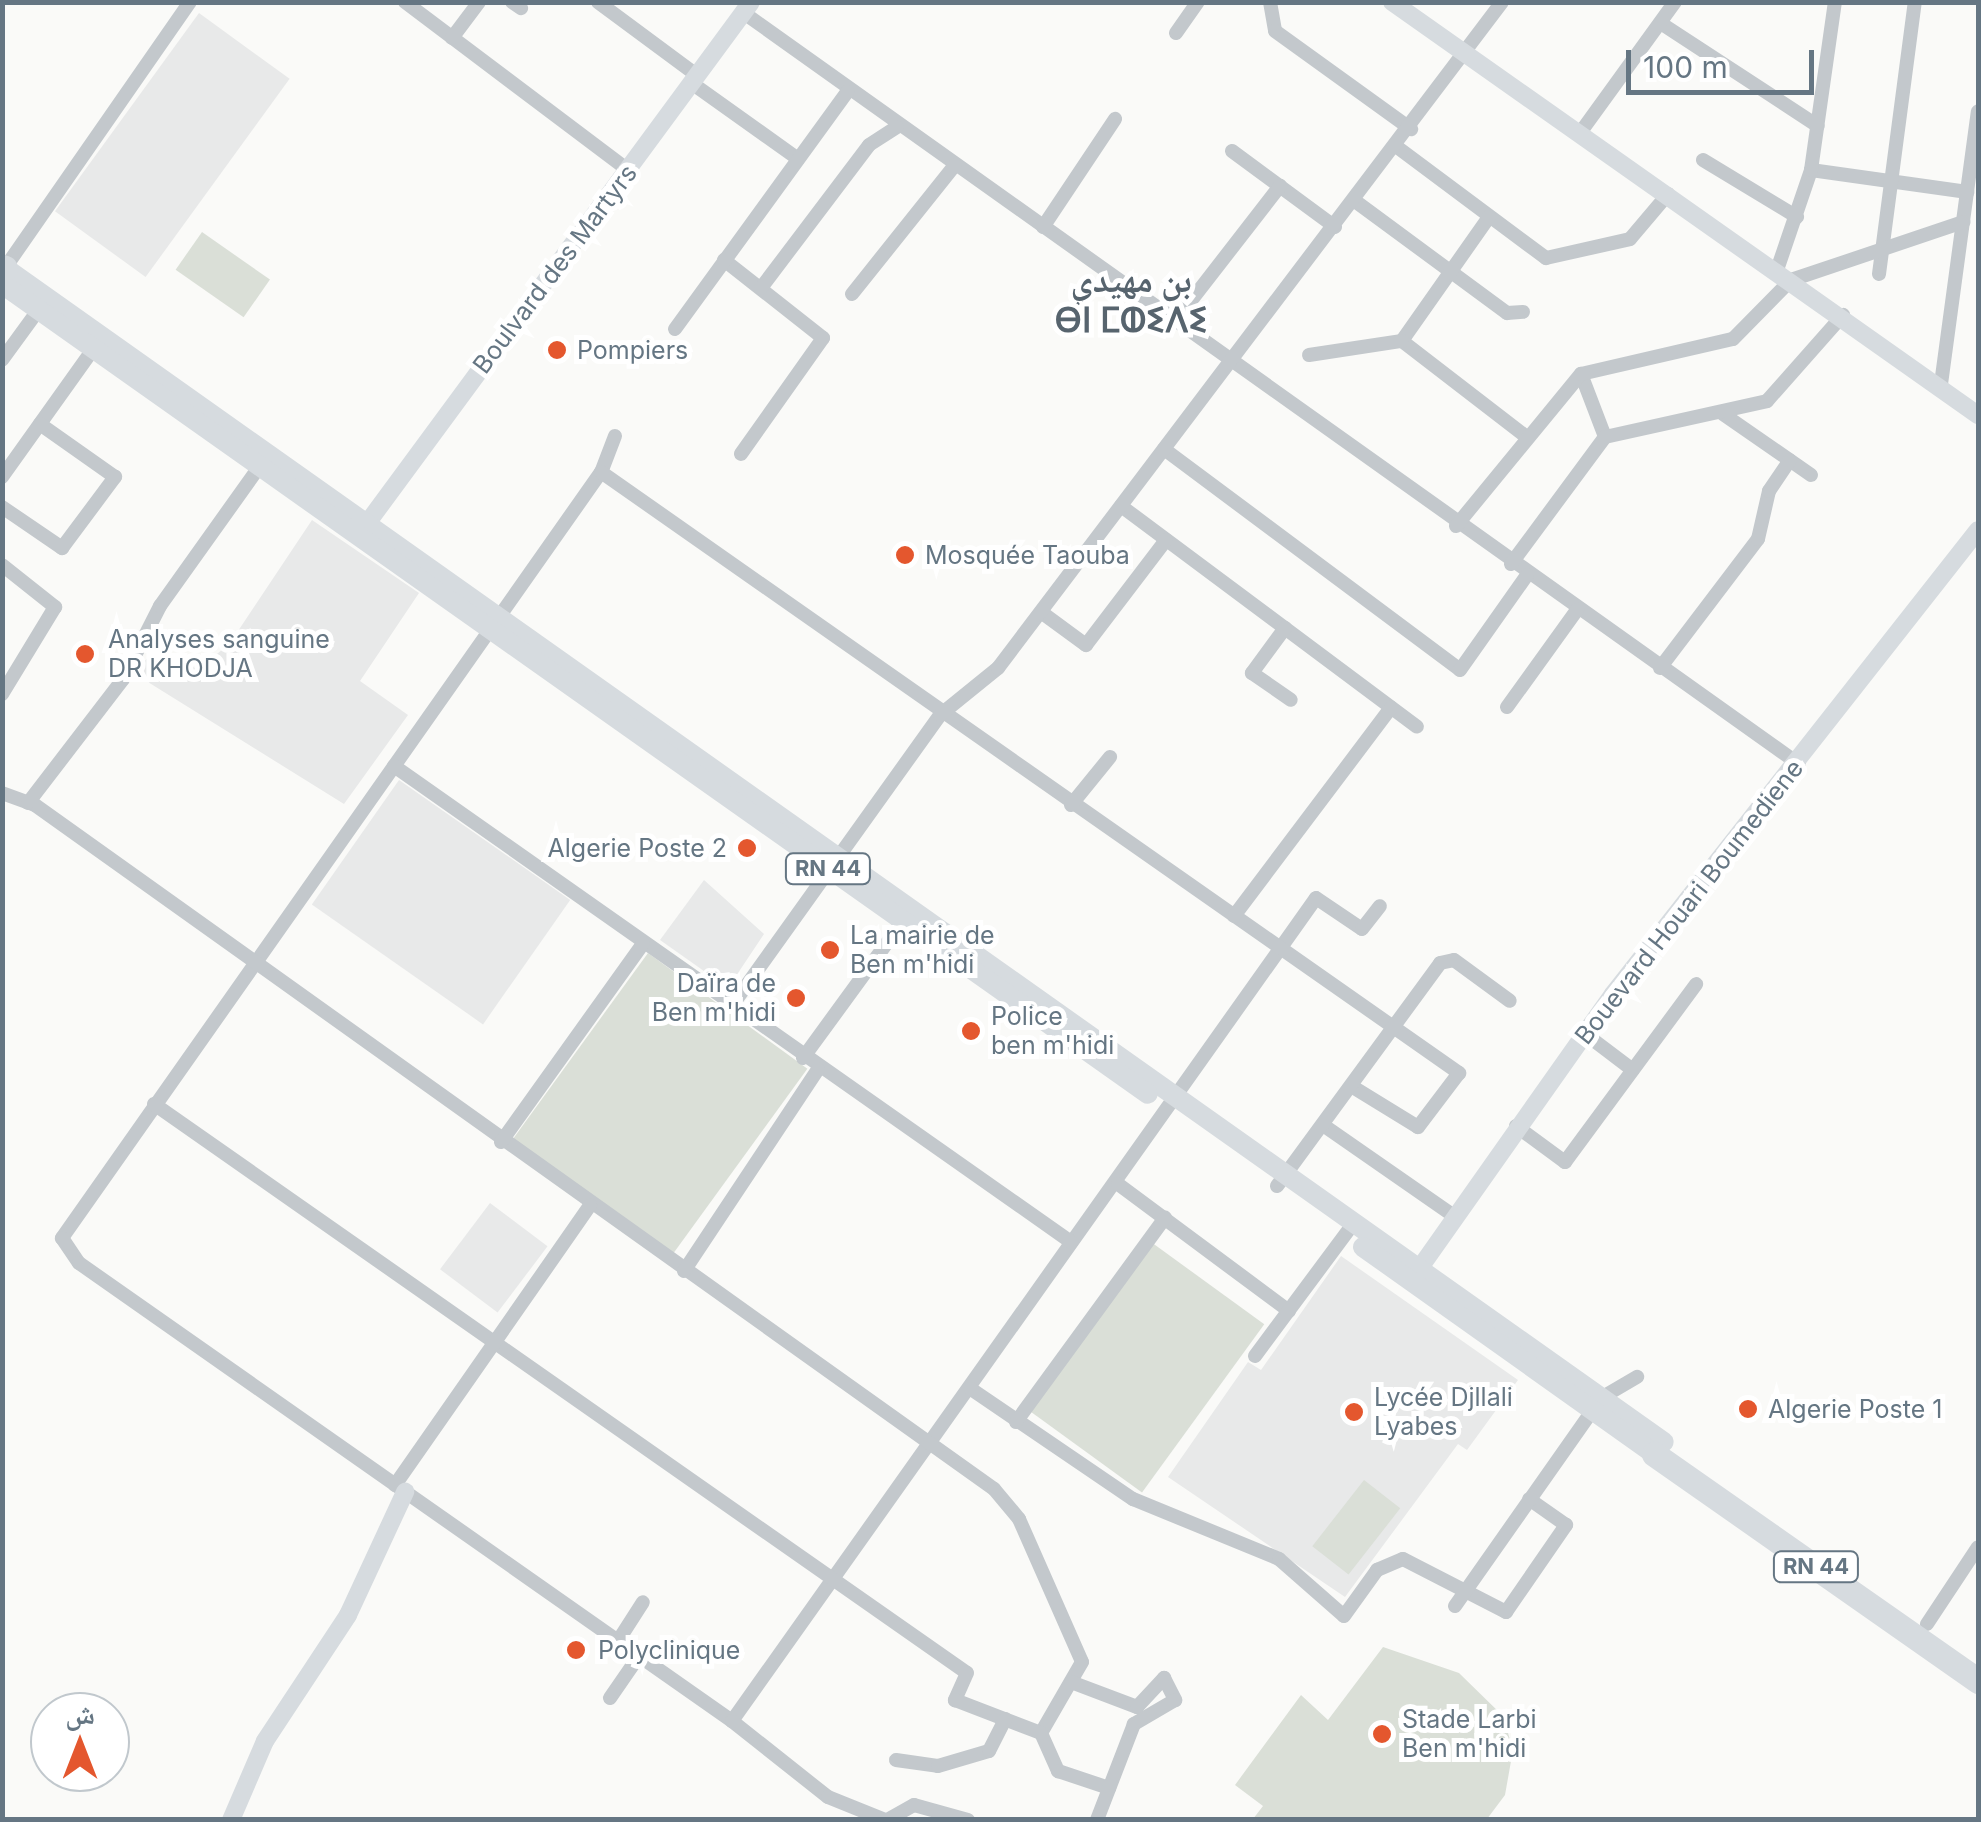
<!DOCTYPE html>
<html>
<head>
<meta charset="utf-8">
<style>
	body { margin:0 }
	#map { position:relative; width:1981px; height:1822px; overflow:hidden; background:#fafaf8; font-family:Inter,"Noto Naskh Arabic","Noto Sans Tifinagh",sans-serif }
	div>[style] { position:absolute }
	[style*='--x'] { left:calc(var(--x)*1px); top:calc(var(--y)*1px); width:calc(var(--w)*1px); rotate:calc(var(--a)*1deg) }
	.built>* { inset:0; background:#e8e9e9; transform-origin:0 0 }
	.green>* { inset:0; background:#dadfd7; transform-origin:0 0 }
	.street>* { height:14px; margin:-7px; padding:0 7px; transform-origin:7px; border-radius:7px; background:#c3c8cc }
	.secondary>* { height:18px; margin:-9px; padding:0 9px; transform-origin:9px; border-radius:9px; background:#d6dbdf }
	.primary>* { height:20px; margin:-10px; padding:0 10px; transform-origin:10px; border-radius:10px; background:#d6dbdf }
	.highway>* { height:25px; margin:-12.5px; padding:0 12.5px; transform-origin:12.5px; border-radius:12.5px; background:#d6dbdf }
	.dots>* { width:28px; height:28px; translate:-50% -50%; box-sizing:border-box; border:5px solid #fff; border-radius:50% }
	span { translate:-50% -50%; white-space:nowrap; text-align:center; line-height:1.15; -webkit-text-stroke:10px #fff; paint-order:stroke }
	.shield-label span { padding:2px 8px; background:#fff; border:2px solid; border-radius:8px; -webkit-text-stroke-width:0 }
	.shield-label { font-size:22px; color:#657683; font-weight:700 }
	.street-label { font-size:25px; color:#657683 }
	.poi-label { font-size:25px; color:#657683 }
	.left { translate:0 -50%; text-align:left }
	.right { translate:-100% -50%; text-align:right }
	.district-label { font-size:35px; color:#57646e; font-weight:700 }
	.frame { position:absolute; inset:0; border:5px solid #657683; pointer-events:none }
	.north { position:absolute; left:30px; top:1692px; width:100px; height:100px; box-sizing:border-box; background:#fff; border:2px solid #c1c8cd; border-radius:50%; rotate:0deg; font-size:28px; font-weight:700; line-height:40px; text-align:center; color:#657683 }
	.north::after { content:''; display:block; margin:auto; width:35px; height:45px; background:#e4572e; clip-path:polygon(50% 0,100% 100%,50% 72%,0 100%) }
	.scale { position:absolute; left:1626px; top:50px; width:188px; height:45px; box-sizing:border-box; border:5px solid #657683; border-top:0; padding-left:12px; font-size:30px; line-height:35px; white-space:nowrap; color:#657683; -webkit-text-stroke:8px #fff; paint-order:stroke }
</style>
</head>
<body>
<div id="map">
	<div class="built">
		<i style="left:199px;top:13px;width:112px;height:245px;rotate:36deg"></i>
		<i style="clip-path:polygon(312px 520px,419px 593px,360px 681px,408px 715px,344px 804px,135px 674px,158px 644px,198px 670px,230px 643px)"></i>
		<i style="left:399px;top:780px;width:209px;height:152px;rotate:35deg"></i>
		<i style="clip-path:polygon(704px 880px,764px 934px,728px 988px,660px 940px)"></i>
		<i style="left:490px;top:1203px;width:72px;height:83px;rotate:37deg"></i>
		<i style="clip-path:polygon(1341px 1256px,1518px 1380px,1467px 1450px,1458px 1444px,1345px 1597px,1168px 1477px,1248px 1362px,1261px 1370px)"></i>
	</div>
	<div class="green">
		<i style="left:202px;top:232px;width:83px;height:46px;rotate:35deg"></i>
		<i style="left:648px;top:953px;width:197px;height:231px;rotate:36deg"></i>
		<i style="left:1151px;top:1242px;width:140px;height:208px;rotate:36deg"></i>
		<i style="left:1364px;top:1480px;width:46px;height:84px;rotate:38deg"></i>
		<i style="clip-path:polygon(1383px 1647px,1459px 1673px,1503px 1716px,1513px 1750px,1505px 1795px,1487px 1819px,1253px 1819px,1263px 1806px,1235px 1785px,1301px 1695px,1328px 1720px)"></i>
	</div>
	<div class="street">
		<i style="--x:405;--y:2;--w:279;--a:37"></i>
		<i style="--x:512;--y:2;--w:11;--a:34"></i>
		<i style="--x:598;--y:2;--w:124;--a:36.5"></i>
		<i style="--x:1270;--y:2;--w:29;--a:80"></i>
		<i style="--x:1275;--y:31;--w:168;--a:35.8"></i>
		<i style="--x:744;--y:13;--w:1295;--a:35.45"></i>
		<i style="--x:1662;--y:24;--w:186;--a:33.2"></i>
		<i style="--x:1176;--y:33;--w:38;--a:-55"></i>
		<i style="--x:452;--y:38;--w:45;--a:-53.1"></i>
		<i style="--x:693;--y:84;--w:129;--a:35.5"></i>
		<i style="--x:1580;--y:133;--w:162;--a:-54.1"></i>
		<i style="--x:1397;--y:147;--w:186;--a:36.7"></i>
		<i style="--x:1546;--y:258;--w:86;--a:-12.7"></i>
		<i style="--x:1630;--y:239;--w:59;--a:-49.8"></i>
		<i style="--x:1232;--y:151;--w:128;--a:36.4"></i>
		<i style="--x:1703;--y:160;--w:110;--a:31.2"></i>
		<i style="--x:1811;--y:170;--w:158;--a:8"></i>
		<i style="--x:1355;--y:201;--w:189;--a:36.4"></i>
		<i style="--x:1507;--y:313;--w:16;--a:-4"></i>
		<i style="--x:1489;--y:217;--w:151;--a:125.1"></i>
		<i style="--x:1402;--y:341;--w:154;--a:37.6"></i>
		<i style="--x:1043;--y:227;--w:130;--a:-56.3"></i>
		<i style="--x:724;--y:260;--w:126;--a:38.2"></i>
		<i style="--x:823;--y:338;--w:142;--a:125.3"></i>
		<i style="--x:5;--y:268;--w:324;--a:-55.2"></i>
		<i style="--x:1777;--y:270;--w:106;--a:-71.2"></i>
		<i style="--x:1811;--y:170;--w:170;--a:-81.9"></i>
		<i style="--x:1879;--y:274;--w:274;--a:-82.5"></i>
		<i style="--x:761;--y:288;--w:179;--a:-52.9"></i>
		<i style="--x:869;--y:145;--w:33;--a:-33"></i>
		<i style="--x:852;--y:294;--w:164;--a:-51.4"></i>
		<i style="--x:1176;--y:320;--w:170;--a:-52.2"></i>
		<i style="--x:675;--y:329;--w:293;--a:-54"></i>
		<i style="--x:1309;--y:355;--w:94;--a:-8.6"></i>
		<i style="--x:2;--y:360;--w:63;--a:-54"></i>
		<i style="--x:1581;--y:374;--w:67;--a:69.1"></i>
		<i style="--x:1941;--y:384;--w:275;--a:-82.3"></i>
		<i style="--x:1723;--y:414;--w:107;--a:34.7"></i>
		<i style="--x:615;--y:436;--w:39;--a:111"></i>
		<i style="--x:601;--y:472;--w:937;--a:125.13"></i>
		<i style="--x:62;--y:1238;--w:30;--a:56"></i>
		<i style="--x:79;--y:1263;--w:798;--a:35.04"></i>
		<i style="--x:732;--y:1721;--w:1009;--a:-54.64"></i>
		<i style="--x:1316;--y:898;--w:55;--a:34"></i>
		<i style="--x:1362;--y:929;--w:29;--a:-52"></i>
		<i style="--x:1164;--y:449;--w:369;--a:36.7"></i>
		<i style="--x:1460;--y:670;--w:116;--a:-54.8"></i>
		<i style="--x:601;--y:472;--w:1048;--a:35.01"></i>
		<i style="--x:1459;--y:1073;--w:68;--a:127.2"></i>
		<i style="--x:1418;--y:1127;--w:76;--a:-148.4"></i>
		<i style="--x:2;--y:477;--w:158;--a:-54.5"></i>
		<i style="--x:1121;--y:506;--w:369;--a:36.7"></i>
		<i style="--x:2;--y:507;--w:73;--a:34.3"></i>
		<i style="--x:62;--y:548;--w:89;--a:-53.3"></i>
		<i style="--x:115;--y:477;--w:92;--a:-144.8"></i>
		<i style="--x:1456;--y:526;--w:197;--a:-50.6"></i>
		<i style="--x:1581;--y:374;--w:156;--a:-13"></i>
		<i style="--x:1733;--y:339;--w:83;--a:-45.5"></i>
		<i style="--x:1791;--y:280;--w:182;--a:-18.6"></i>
		<i style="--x:1511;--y:564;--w:158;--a:-53.5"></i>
		<i style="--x:1605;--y:437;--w:166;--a:-12.5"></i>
		<i style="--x:1767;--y:401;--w:115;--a:-48.5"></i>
		<i style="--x:2;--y:565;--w:68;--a:38.4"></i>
		<i style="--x:55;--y:607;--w:102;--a:121.3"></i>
		<i style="--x:1041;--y:612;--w:56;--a:36.3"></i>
		<i style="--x:1086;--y:645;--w:132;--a:-52.7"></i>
		<i style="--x:1285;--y:628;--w:56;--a:126.3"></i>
		<i style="--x:1252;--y:673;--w:47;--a:34.7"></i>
		<i style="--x:1660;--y:668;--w:162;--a:-52.8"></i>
		<i style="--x:1758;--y:539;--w:49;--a:-77.1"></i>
		<i style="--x:1769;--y:491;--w:37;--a:-56"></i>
		<i style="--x:1507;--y:707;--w:120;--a:-54.2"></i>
		<i style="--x:394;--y:766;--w:828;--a:35.11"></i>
		<i style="--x:2;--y:793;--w:35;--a:20"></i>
		<i style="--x:35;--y:805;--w:1178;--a:35.5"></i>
		<i style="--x:994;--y:1489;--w:39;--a:50"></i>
		<i style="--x:1019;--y:1519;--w:156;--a:66.2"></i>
		<i style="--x:1082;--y:1662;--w:82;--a:120"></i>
		<i style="--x:1041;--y:1733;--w:42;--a:65.9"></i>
		<i style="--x:1058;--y:1771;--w:54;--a:18.4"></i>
		<i style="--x:28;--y:803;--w:156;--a:-52.5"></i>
		<i style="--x:123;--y:679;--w:82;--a:-63.1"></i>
		<i style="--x:160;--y:606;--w:171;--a:-54.5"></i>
		<i style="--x:1071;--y:805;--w:62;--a:-50.9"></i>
		<i style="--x:1234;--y:916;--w:261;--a:-53"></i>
		<i style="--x:731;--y:1007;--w:359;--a:-54.4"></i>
		<i style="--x:940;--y:715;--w:75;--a:-39"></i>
		<i style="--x:998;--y:668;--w:835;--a:-52.88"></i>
		<i style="--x:1584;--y:1033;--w:61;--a:37.1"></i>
		<i style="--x:803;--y:1058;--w:170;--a:-53.9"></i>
		<i style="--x:154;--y:1104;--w:992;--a:34.99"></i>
		<i style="--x:967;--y:1673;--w:30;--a:114"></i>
		<i style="--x:955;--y:1700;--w:92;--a:21"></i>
		<i style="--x:1323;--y:1125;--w:156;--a:34.8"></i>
		<i style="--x:1516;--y:1126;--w:61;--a:36.3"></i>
		<i style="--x:1565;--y:1162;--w:221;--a:-53.6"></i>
		<i style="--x:501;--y:1142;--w:244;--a:-54.4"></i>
		<i style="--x:1118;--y:1184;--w:213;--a:36.6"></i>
		<i style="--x:1277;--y:1186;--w:276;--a:-53.8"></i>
		<i style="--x:1440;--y:963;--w:14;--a:-12"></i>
		<i style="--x:1454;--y:960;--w:69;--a:36.2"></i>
		<i style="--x:684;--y:1271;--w:242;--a:-56.4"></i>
		<i style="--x:1255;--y:1356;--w:164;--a:-53.4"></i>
		<i style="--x:971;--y:1389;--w:196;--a:34.2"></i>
		<i style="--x:1133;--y:1499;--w:158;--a:22.3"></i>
		<i style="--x:1279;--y:1559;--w:86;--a:41.2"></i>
		<i style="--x:1344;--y:1616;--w:57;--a:-54.3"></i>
		<i style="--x:1377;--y:1570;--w:28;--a:-23"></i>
		<i style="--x:1403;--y:1559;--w:116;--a:27.2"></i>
		<i style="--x:1506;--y:1612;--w:106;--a:-55.4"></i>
		<i style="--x:1566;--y:1525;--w:45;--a:-144.9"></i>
		<i style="--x:1016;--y:1422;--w:253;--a:-53.9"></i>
		<i style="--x:395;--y:1485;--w:341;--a:-55.1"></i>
		<i style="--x:1455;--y:1606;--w:254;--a:-54.9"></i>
		<i style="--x:1601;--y:1398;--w:42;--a:-30.3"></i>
		<i style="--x:1927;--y:1624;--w:92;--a:-56.5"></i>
		<i style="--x:618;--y:1641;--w:46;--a:-57.3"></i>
		<i style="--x:1071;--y:1682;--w:71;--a:20.7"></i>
		<i style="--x:1137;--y:1707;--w:40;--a:-47"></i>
		<i style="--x:1164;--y:1678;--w:25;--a:63"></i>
		<i style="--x:1175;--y:1700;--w:48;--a:149.7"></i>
		<i style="--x:1134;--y:1724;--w:103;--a:111.1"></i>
		<i style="--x:610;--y:1698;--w:51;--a:-55.4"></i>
		<i style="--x:732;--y:1721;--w:122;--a:38.4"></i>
		<i style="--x:828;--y:1797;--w:61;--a:22"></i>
		<i style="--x:896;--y:1760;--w:42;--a:8.1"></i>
		<i style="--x:938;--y:1766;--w:53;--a:-16.4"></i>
		<i style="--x:989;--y:1751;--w:36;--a:-63"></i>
		<i style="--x:887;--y:1820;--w:31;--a:-29"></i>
		<i style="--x:914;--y:1805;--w:56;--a:15.5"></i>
	</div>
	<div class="secondary">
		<i style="--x:1392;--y:2;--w:717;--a:35.18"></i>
		<i style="--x:360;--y:533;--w:659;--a:-53.63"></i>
		<i style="--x:1412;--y:1279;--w:349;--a:-54.8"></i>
		<i style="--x:1613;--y:994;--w:590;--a:-51.81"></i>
		<i style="--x:231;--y:1820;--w:86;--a:-66.7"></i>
		<i style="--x:265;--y:1741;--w:151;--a:-56.6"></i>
		<i style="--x:348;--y:1615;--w:136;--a:-65.1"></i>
	</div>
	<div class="primary">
		<i style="--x:5;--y:268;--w:2032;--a:35.29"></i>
		<i style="--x:2;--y:284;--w:1403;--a:35.25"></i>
		<i style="--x:1363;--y:1247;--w:357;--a:35.4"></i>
	</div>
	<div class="highway">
		<i style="--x:2;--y:267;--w:3;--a:18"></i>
		<i style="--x:1654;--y:1454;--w:396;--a:35"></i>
	</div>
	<div class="dots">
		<i style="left:557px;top:350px;background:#e4572e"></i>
		<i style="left:905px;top:555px;background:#e4572e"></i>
		<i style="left:85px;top:654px;background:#e4572e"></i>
		<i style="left:747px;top:848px;background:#e4572e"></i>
		<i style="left:830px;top:950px;background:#e4572e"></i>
		<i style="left:796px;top:998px;background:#e4572e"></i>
		<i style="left:971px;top:1031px;background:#e4572e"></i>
		<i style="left:1748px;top:1409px;background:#e4572e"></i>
		<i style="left:1354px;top:1412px;background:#e4572e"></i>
		<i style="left:576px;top:1650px;background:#e4572e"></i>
		<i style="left:1382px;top:1734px;background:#e4572e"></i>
	</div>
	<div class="shield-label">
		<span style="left:828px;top:869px">RN 44</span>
		<span style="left:1816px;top:1567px">RN 44</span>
	</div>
	<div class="street-label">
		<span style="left:555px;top:269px;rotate:-53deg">Boulvard des Martyrs</span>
		<span style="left:1689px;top:902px;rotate:-52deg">Bouevard Houari Boumediene</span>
	</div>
	<div class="poi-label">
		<span class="left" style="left:577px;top:350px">Pompiers</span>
		<span class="left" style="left:925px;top:555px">Mosquée Taouba</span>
		<span class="left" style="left:108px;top:654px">Analyses sanguine<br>DR KHODJA</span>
		<span class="right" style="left:727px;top:848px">Algerie Poste 2</span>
		<span class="left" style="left:850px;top:950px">La mairie de<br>Ben m'hidi</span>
		<span class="right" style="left:776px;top:998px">Daïra de<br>Ben m'hidi</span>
		<span class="left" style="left:991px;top:1031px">Police<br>ben m'hidi</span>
		<span class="left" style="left:1374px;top:1412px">Lycée Djllali<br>Lyabes</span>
		<span class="left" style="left:1768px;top:1409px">Algerie Poste 1</span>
		<span class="left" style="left:598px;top:1650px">Polyclinique</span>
		<span class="left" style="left:1402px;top:1734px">Stade Larbi<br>Ben m'hidi</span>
	</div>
	<div class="district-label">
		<span style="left:1131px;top:299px">بن مهيدي<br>ⴱⵏ ⵎⵀⵉⴷⵉ</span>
	</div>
	<div class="frame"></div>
	<div class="north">ش</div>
	<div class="scale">100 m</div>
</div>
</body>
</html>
